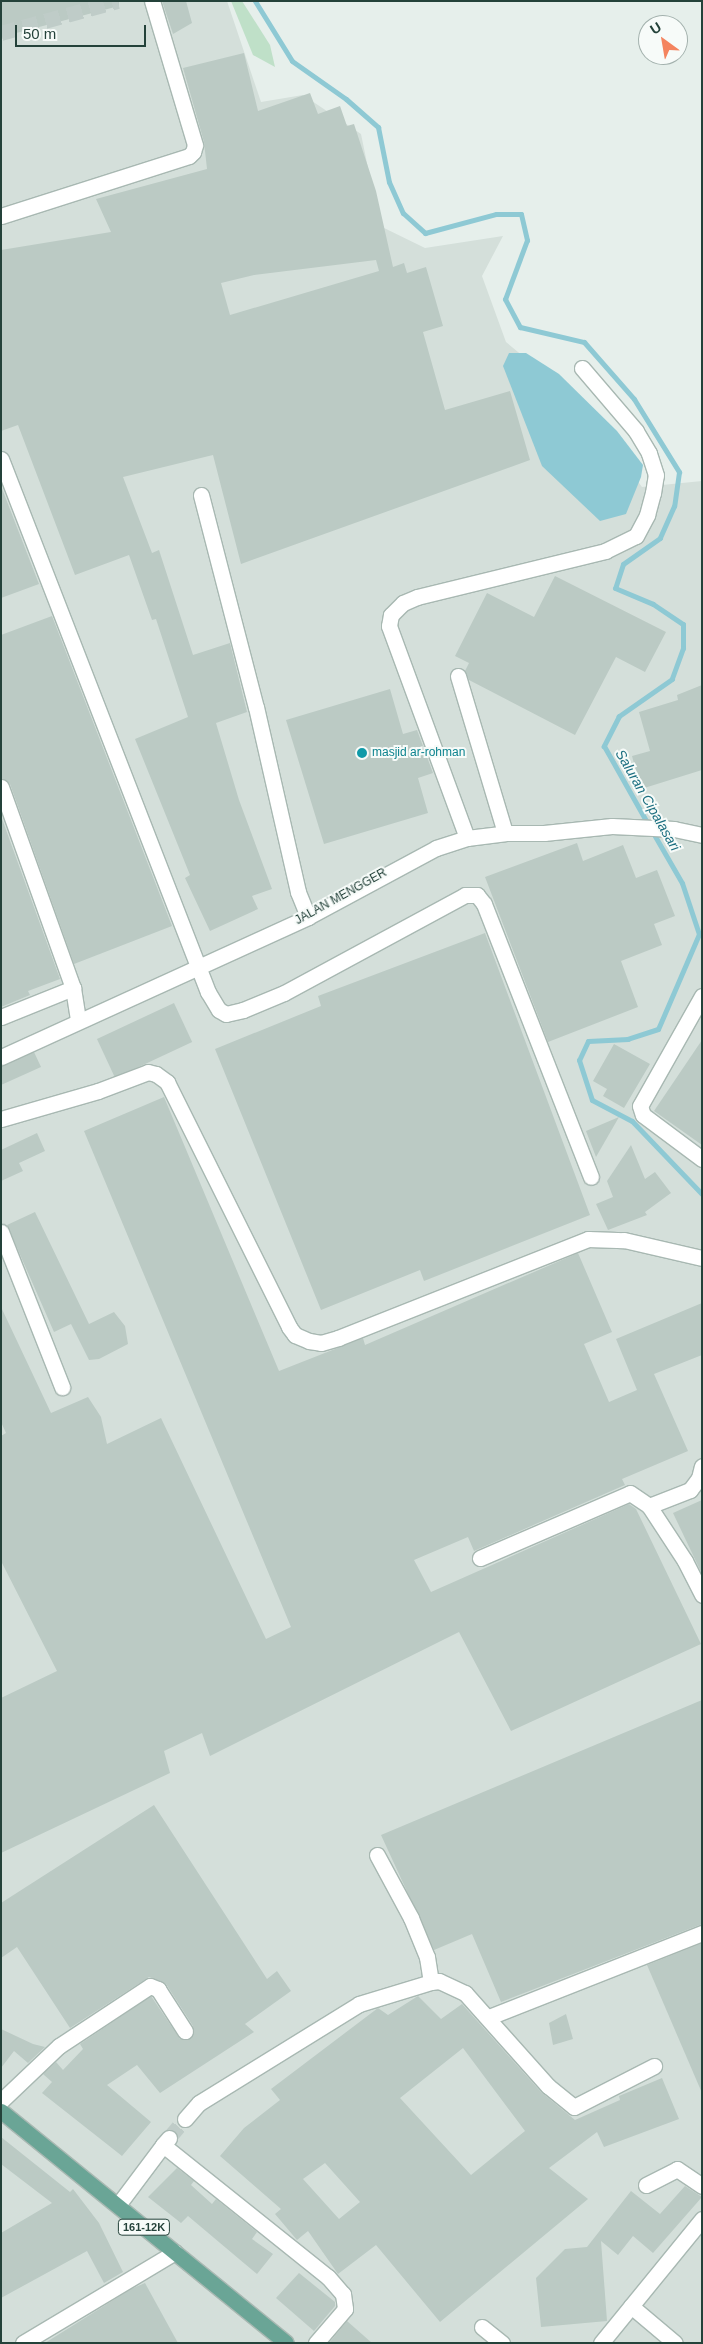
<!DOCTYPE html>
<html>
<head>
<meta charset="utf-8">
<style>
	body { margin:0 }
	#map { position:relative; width:703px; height:2344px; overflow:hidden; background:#e6efeb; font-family:Arial,sans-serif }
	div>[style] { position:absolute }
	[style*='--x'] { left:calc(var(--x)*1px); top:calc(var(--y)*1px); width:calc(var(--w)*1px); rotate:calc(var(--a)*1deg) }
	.built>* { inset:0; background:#d4dfda }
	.green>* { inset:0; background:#bfe0c8 }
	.water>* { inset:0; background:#8ec9d4 }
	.stream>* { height:5px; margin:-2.5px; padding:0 2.5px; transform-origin:2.5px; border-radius:2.5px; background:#8ec9d4 }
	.building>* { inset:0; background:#bbcac4; transform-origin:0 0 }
	.minor-tunnel>* { height:15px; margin-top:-7.5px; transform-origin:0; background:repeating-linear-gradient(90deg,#bfccc8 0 15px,transparent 0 23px) }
	.roads { filter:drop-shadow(1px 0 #a8b8b2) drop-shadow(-1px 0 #a8b8b2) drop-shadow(0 1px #a8b8b2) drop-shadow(0 -1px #a8b8b2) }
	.minor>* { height:15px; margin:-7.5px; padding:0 7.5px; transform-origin:7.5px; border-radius:7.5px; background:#fff }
	.major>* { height:15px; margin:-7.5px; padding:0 7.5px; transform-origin:7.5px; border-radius:7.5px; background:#6aa596 }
	.dots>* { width:14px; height:14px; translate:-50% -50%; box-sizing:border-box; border:2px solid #f7fbf9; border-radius:50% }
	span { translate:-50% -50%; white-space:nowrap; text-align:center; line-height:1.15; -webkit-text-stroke:4px #f7fbf9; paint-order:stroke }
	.shield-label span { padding:1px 4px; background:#f7fbf9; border:1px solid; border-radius:4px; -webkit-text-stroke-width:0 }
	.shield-label { font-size:11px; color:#24423a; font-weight:700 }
	.culture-label { font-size:12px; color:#0d838f }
	.left { translate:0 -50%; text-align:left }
	.street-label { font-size:12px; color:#24423a }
	.water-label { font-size:14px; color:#1c6f80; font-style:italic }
	.frame { position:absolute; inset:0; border:2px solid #24423a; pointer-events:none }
	.north { position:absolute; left:638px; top:15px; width:50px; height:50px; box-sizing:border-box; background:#f7fbf9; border:1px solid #a3b1ad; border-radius:50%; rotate:328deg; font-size:14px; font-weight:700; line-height:20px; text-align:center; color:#24423a }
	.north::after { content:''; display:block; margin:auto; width:18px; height:22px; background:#f4845f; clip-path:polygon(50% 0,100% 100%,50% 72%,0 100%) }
	.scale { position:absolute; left:15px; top:25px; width:131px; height:22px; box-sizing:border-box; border:2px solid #24423a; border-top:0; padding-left:6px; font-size:15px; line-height:18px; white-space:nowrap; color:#24423a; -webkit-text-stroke:4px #f7fbf9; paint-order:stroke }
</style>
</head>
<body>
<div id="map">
	<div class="built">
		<i style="clip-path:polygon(1px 1px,227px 1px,261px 102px,303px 95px,361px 134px,380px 226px,425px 248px,503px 236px,482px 276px,506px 342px,581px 404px,642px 487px,702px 481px,702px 2343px,1px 2343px)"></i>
	</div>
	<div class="green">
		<i style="clip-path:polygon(231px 1px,242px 1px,270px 45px,275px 67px,253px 55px)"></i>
	</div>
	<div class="water">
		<i style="clip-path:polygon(509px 353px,526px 353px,559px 374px,617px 431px,643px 465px,641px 477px,626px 514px,600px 521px,542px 466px,503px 366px)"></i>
	</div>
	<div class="stream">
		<i style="--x:255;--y:1;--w:70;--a:58.3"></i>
		<i style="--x:292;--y:61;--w:66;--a:35.1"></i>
		<i style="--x:346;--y:99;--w:43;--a:41.2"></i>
		<i style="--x:378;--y:127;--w:56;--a:78.7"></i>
		<i style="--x:389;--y:182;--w:34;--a:66"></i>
		<i style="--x:403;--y:213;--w:30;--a:42"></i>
		<i style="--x:425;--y:233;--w:73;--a:-15"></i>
		<i style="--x:496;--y:214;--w:25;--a:0"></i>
		<i style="--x:521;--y:214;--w:27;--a:77"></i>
		<i style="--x:527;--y:240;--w:63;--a:110.4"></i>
		<i style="--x:505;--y:299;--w:32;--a:62"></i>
		<i style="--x:520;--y:327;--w:66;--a:13.2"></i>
		<i style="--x:584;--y:342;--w:76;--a:48.7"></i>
		<i style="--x:634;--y:399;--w:86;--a:58.3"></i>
		<i style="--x:679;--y:472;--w:34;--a:98"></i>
		<i style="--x:674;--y:506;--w:35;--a:114"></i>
		<i style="--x:660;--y:538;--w:45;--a:144.9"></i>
		<i style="--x:623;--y:564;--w:25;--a:108"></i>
		<i style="--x:615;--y:588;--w:41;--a:22.8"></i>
		<i style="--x:653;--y:604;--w:36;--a:34"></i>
		<i style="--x:683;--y:624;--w:24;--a:90"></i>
		<i style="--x:683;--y:648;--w:33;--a:110"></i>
		<i style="--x:672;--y:679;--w:65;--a:145.1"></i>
		<i style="--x:619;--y:716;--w:34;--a:117"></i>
		<i style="--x:604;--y:746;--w:90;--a:60.6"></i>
		<i style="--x:652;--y:831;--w:60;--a:60"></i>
		<i style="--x:682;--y:883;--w:54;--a:71.6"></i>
		<i style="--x:699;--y:934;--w:103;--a:113.3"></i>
		<i style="--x:658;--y:1029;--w:32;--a:162"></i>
		<i style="--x:628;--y:1039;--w:40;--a:177.1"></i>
		<i style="--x:588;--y:1041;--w:21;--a:115"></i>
		<i style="--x:579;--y:1060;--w:42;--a:72"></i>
		<i style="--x:592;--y:1100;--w:45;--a:27.7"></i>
		<i style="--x:632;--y:1121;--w:101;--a:46.2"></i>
	</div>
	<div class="building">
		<i style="clip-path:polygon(1px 1px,119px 1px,119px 6px,1px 37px)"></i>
		<i style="clip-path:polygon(162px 1px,186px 1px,192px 23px,173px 34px)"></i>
		<i style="clip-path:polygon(evenodd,244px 53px,258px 111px,310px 93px,318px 114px,340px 106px,347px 126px,354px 124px,376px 191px,393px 267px,404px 263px,407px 273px,426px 267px,443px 326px,423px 332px,445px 410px,510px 391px,530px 460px,241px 564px,213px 455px,123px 477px,152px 553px,159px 550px,193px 655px,230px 643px,247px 712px,216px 723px,239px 800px,272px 889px,252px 896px,258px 909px,210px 931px,185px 878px,190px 875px,135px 739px,188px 717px,156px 619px,152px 620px,129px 555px,75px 575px,18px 425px,1px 431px,1px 250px,111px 232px,96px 199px,207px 169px,204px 142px,183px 68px,244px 53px,376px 260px,379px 271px,230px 315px,221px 283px,254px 275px,376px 260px)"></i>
		<i style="clip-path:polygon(1px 486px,39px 584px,1px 598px)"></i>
		<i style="clip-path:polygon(555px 576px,666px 632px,645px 672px,616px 657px,575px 735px,469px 680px,465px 671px,469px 663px,455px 656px,487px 593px,534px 617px)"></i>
		<i style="clip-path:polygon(52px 616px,172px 926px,74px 964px,10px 784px,1px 778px,1px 635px)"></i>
		<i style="clip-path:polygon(702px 685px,702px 770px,641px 789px,632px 756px,650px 751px,639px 712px,678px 700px,677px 695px)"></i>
		<i style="clip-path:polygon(390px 689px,403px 734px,417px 730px,433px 773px,418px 778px,428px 813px,324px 844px,286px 720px)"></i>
		<i style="clip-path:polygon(1px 816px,60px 979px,28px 991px,30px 995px,1px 1007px)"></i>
		<i style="clip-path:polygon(577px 843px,583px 861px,623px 845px,636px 878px,657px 870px,675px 916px,654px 924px,662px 945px,621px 961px,638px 1007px,548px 1042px,485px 877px)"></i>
		<i style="clip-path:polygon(485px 933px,590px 1215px,424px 1281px,420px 1270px,321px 1310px,215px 1049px,321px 1006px,318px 996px)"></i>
		<i style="left:174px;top:1003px;width:43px;height:85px;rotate:65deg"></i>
		<i style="clip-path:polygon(702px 1040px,702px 1145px,654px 1111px)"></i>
		<i style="clip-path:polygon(614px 1044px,650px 1064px,624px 1108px,603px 1096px,607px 1089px,593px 1081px)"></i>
		<i style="clip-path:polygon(34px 1052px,41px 1067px,1px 1085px,1px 1066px)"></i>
		<i style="clip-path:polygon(164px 1097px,279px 1371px,363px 1338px,365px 1345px,578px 1253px,612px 1332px,584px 1344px,609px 1402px,637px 1390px,616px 1339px,702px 1303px,702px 1355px,654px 1374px,688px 1451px,622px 1479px,625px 1485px,474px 1551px,468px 1537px,414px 1560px,431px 1592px,629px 1504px,636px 1509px,701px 1644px,511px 1731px,459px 1632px,210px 1756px,202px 1733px,164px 1751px,170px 1773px,1px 1853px,1px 1698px,57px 1671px,1px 1561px,1px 1436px,6px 1433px,1px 1422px,1px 1307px,51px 1413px,88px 1397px,101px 1417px,107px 1444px,161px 1418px,266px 1639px,291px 1627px,84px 1131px)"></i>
		<i style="clip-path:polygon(619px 1117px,596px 1157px,586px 1131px)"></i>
		<i style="clip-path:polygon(37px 1133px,45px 1151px,19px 1163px,23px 1171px,1px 1181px,1px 1150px)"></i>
		<i style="clip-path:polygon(631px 1145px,645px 1179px,655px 1172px,671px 1193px,645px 1212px,647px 1215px,608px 1230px,596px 1204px,613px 1197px,607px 1181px)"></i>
		<i style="clip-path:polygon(35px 1212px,89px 1324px,114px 1312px,125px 1326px,128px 1344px,99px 1359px,89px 1360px,71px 1324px,54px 1332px,7px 1225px)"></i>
		<i style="clip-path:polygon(702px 1500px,702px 1574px,673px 1513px)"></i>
		<i style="clip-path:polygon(702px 1700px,702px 1924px,501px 2002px,472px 1934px,434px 1950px,381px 1835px)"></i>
		<i style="clip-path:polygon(154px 1805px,267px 1979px,277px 1971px,291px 1991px,245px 2024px,254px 2032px,160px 2093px,137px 2065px,107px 2085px,151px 2122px,122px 2156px,42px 2093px,52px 2082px,43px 2074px,56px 2062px,63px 2070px,83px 2049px,80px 2044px,151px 1996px,180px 2039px,190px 2039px,193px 2026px,166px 1984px,149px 1977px,70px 2028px,17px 1947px,1px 1958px,1px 1903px)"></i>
		<i style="clip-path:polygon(702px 1943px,702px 2093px,647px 1965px)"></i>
		<i style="clip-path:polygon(evenodd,418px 1996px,441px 2019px,462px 2004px,541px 2092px,575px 2120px,620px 2100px,619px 2096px,662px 2078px,679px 2119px,604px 2147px,597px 2132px,549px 2168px,588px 2199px,440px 2322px,376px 2245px,338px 2274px,308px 2231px,297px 2240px,275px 2214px,281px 2209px,220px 2156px,244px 2128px,280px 2100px,271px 2089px,378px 2008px,388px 2015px,418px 1996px,463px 2048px,525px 2131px,471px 2175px,400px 2098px,463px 2048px,418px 1996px,325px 2163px,360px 2202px,339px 2219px,303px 2179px,325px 2163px)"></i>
		<i style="clip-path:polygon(566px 2014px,573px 2039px,553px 2045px,549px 2023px)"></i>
		<i style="clip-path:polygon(1px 2029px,33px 2044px,45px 2047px,28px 2063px,14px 2051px,1px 2068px)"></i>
		<i style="clip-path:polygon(1px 2137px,70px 2192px,73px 2189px,99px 2223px,123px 2272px,104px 2283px,87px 2251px,1px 2298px,1px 2233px,52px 2203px,1px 2164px)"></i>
		<i style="clip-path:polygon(177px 2168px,194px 2181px,191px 2185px,212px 2204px,216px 2199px,257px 2232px,252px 2239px,273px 2254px,257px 2274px,188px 2216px,181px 2223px,148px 2197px)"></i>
		<i style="clip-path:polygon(685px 2186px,702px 2197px,653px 2253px,633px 2236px,618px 2255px,601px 2241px,607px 2321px,541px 2327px,536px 2278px,565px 2249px,587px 2247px,631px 2191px,660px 2214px)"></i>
		<i style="clip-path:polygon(299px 2273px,335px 2302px,335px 2306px,314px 2331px,276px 2298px)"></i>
		<i style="clip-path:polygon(145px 2283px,178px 2343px,45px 2343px,131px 2289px)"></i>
		<i style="clip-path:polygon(347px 2321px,372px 2343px,329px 2343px)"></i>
	</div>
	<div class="minor-tunnel">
		<i style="--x:1;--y:33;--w:121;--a:-15.3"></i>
		<i style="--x:169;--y:2138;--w:25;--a:-50"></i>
	</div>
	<div class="roads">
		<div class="minor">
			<i style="--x:1;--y:216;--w:197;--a:-17.7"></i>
			<i style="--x:189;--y:156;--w:6;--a:-45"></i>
			<i style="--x:193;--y:152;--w:7;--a:-74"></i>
			<i style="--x:195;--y:145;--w:150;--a:-106.6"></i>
			<i style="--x:1;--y:459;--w:572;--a:68.78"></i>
			<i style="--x:208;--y:992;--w:21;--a:59"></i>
			<i style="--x:219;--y:1010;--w:8;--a:30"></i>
			<i style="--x:226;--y:1014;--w:17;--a:-13"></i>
			<i style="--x:243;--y:1010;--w:44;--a:-22.5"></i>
			<i style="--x:284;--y:993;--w:206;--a:-28.4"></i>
			<i style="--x:465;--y:895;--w:12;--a:0"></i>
			<i style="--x:477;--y:895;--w:11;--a:52"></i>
			<i style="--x:484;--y:904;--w:293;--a:68.6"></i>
			<i style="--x:201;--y:495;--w:219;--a:75.5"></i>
			<i style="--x:256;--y:707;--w:190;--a:77.2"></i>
			<i style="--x:298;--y:892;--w:27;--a:68"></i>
			<i style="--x:458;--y:676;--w:164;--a:73.3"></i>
			<i style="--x:1;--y:787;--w:214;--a:70.3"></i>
			<i style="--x:73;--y:988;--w:33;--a:81"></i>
			<i style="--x:467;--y:838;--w:226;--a:-110.2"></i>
			<i style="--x:389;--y:626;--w:11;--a:-80"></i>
			<i style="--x:391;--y:615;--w:17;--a:-45"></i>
			<i style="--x:403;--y:603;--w:15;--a:-23"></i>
			<i style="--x:417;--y:597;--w:194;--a:-13.7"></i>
			<i style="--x:605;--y:551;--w:34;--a:-26"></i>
			<i style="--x:636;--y:536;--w:24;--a:-62"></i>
			<i style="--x:647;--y:515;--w:23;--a:-75"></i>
			<i style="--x:653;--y:493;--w:18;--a:-81"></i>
			<i style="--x:656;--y:475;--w:23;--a:-108"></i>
			<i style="--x:649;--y:453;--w:26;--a:-121"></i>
			<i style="--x:636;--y:431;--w:83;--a:-130.6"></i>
			<i style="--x:702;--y:996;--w:126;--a:119.4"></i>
			<i style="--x:640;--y:1106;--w:9;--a:72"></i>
			<i style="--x:643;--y:1115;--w:74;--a:36.7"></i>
			<i style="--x:1;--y:1017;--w:78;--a:-21.9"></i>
			<i style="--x:1;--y:1057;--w:337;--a:-24.5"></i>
			<i style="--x:308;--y:917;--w:145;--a:-28.3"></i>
			<i style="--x:436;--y:848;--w:33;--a:-18"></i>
			<i style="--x:467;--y:838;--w:38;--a:-7"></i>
			<i style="--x:505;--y:833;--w:39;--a:0"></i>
			<i style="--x:544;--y:833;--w:68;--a:-5.9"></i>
			<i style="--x:612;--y:826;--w:62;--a:2.8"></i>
			<i style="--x:674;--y:829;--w:29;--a:12"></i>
			<i style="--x:1;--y:1119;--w:101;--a:-16.1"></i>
			<i style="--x:98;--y:1091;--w:53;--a:-20.8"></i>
			<i style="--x:148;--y:1072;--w:8;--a:14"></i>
			<i style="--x:156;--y:1074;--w:14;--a:36"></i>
			<i style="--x:167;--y:1082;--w:274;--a:63.5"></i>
			<i style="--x:289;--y:1327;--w:10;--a:53"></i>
			<i style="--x:295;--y:1335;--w:15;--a:23"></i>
			<i style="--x:309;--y:1341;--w:12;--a:9"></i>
			<i style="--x:321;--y:1343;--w:18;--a:-16"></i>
			<i style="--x:338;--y:1338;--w:269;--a:-21.6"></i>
			<i style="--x:588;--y:1239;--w:36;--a:2"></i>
			<i style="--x:624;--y:1240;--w:80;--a:13"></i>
			<i style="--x:1;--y:1232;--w:167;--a:68.5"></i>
			<i style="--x:649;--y:1506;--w:44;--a:-21.3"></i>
			<i style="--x:690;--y:1490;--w:15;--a:-53"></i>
			<i style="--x:699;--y:1478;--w:12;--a:-76"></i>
			<i style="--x:480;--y:1558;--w:163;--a:-23.4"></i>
			<i style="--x:630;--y:1493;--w:23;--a:34"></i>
			<i style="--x:649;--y:1506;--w:66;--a:56.8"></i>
			<i style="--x:685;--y:1561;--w:38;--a:63"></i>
			<i style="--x:377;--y:1855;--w:72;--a:61.6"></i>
			<i style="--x:411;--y:1918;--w:42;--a:67.7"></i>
			<i style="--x:427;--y:1957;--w:25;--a:81"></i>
			<i style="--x:489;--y:2017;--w:229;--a:-21.5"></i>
			<i style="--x:1;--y:2101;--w:80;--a:-43.5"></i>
			<i style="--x:59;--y:2046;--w:109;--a:-33.4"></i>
			<i style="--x:150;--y:1986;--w:9;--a:21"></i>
			<i style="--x:158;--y:1989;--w:50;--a:57.3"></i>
			<i style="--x:185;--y:2119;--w:21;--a:-49"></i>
			<i style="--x:199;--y:2103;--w:188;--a:-31.7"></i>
			<i style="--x:359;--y:2004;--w:75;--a:-17"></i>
			<i style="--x:431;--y:1982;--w:8;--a:-7"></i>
			<i style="--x:439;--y:1981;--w:29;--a:25"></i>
			<i style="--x:465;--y:1993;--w:125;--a:48.3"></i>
			<i style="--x:548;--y:2086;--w:33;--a:39"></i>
			<i style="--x:574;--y:2107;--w:90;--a:-27.1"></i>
			<i style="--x:169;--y:2138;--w:9;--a:131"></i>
			<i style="--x:163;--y:2145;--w:211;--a:38.7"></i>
			<i style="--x:328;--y:2277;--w:23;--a:49"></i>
			<i style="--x:343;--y:2294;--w:15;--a:82"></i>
			<i style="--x:345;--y:2309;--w:45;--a:130.5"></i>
			<i style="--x:646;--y:2185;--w:35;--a:-27"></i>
			<i style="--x:677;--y:2169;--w:30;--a:34"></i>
			<i style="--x:118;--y:2205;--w:75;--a:-53.1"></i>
			<i style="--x:631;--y:2306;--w:57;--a:40.1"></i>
			<i style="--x:482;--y:2327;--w:26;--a:39"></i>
			<i style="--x:23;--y:2343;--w:177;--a:-30.9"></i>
			<i style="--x:601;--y:2343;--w:160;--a:-50.8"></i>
		</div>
		<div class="major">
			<i style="--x:1;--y:2111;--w:367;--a:39.1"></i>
		</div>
	</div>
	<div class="dots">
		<i style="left:362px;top:753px;background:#0f9aa8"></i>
	</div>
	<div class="shield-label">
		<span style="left:144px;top:2227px">161-12K</span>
	</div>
	<div class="culture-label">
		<span class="left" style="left:372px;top:753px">masjid ar-rohman</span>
	</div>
	<div class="street-label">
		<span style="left:341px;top:897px;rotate:-29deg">JALAN MENGGER</span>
	</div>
	<div class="water-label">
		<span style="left:648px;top:800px;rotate:60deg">Saluran Cipalasari</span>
	</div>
	<div class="frame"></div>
	<div class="north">U</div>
	<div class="scale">50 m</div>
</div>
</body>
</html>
